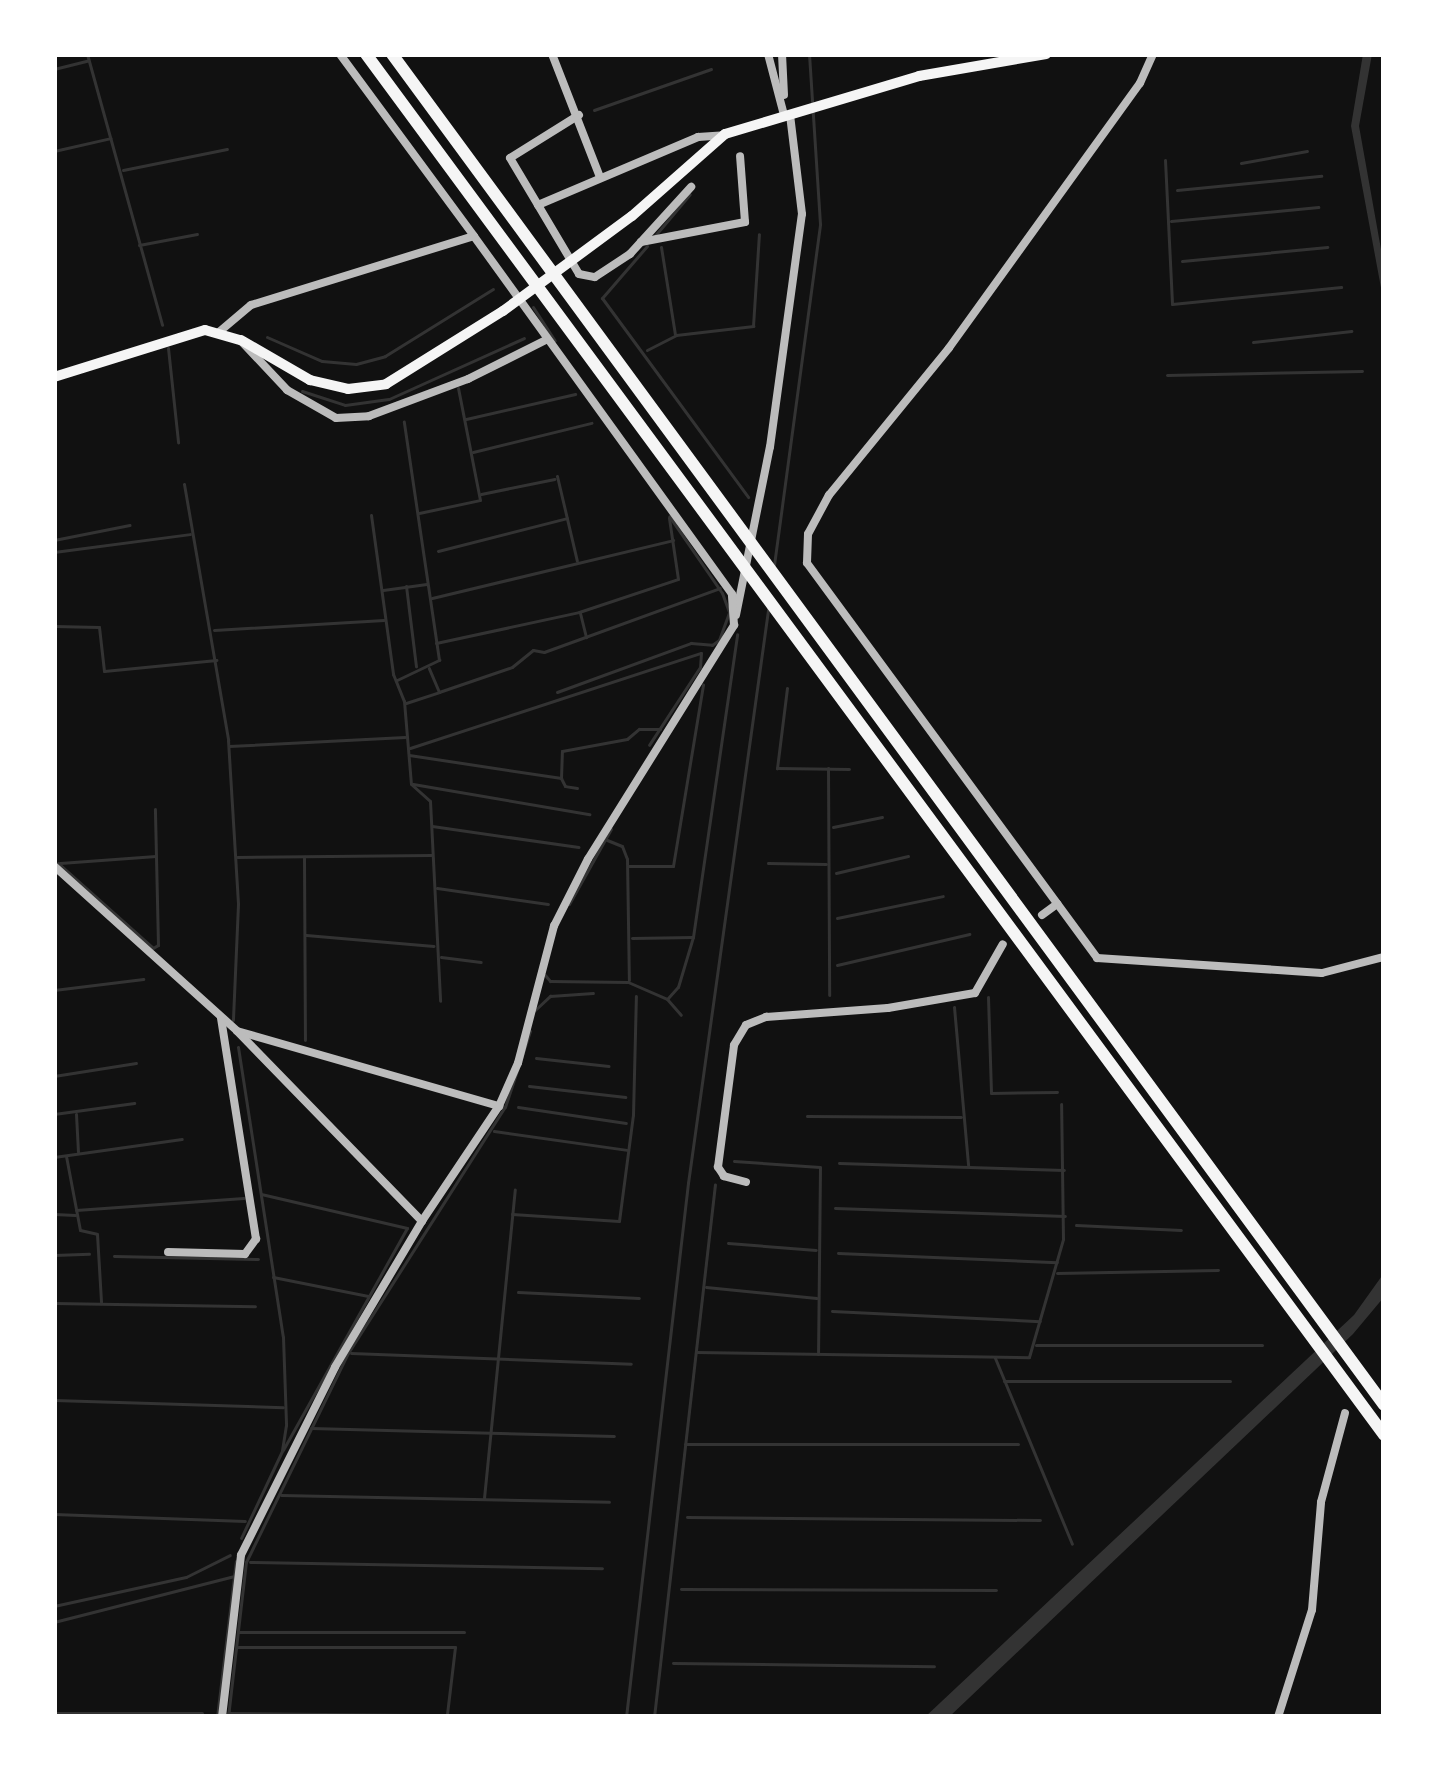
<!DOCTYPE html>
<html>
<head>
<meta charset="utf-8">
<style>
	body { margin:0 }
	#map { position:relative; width:1438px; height:1771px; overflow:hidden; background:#111; font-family:"Playfair Display",serif }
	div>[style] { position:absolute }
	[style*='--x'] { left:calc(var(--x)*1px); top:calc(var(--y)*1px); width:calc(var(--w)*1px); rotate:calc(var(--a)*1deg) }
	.water>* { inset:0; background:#333 }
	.stream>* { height:3px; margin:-1.5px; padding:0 1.5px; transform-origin:1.5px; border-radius:1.5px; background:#333 }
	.minor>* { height:8px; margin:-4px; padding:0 4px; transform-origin:4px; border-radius:4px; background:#bcbcbc }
	.secondary>* { height:10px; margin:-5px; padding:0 5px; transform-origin:5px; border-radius:5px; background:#f5f5f5 }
	.motorway>* { height:12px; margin:-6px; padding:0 6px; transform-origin:6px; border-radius:6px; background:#f5f5f5 }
	span { translate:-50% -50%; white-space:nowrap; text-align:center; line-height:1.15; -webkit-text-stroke:10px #fff; paint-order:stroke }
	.frame { position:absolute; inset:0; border:57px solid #fff; pointer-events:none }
</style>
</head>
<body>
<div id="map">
	<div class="water">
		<i style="clip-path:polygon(1363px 54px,1372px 54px,1359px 126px,1384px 266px,1384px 304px,1351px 126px)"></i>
		<i style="clip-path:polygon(1384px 1273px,1384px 1297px,1353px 1334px,949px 1717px,925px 1717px,1354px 1315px)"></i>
	</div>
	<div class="stream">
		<i style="--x:87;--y:54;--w:281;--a:74.5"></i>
		<i style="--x:54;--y:69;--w:34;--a:-14"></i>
		<i style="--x:594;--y:110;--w:124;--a:-19.3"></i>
		<i style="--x:54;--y:151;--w:58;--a:-12.8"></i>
		<i style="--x:1165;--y:160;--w:144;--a:87.2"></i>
		<i style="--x:1172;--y:304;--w:170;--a:-5.7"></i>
		<i style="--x:1241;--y:163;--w:67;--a:-10.3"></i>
		<i style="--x:123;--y:170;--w:106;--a:-11.4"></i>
		<i style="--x:1177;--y:190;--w:145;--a:-5.6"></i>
		<i style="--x:1171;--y:221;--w:148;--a:-5.4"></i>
		<i style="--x:653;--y:238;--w:57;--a:-49.9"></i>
		<i style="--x:139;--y:245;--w:59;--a:-10.7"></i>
		<i style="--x:647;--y:246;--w:69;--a:130.9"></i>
		<i style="--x:602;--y:298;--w:247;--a:53.7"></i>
		<i style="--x:661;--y:247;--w:88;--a:80.9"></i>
		<i style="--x:1182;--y:261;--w:146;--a:-5.5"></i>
		<i style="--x:533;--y:307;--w:40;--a:57.1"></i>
		<i style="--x:267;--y:337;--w:60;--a:23.6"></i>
		<i style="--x:322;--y:361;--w:34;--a:5"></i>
		<i style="--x:356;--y:364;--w:30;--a:-15"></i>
		<i style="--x:385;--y:356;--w:127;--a:-31.8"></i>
		<i style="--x:1253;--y:342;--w:99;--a:-6.4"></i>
		<i style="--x:168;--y:348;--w:95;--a:83.9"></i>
		<i style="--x:647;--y:350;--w:33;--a:-27"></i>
		<i style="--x:676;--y:335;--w:78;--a:-6.7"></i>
		<i style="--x:753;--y:326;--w:92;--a:-86.3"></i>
		<i style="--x:1167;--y:375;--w:195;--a:-1.2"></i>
		<i style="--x:302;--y:391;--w:45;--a:18"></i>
		<i style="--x:345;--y:405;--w:44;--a:-7.8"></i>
		<i style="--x:389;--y:399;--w:148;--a:-24.3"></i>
		<i style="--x:466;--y:419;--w:112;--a:-12.9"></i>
		<i style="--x:473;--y:452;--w:122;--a:-13.8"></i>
		<i style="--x:557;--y:476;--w:87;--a:76.8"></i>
		<i style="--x:184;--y:484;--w:260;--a:80.2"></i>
		<i style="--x:228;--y:740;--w:164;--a:86.5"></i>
		<i style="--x:238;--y:904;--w:116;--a:92.5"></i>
		<i style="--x:481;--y:494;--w:75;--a:-11.6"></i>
		<i style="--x:419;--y:513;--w:62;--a:-12"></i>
		<i style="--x:480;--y:500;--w:114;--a:-101.1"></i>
		<i style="--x:371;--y:515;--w:161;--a:82.1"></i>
		<i style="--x:393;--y:674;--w:29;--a:68"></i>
		<i style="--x:404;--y:701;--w:83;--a:85.2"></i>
		<i style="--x:411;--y:784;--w:25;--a:42"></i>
		<i style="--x:430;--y:801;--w:200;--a:87.1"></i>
		<i style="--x:54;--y:540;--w:77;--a:-11.2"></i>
		<i style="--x:438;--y:551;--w:133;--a:-14.3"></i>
		<i style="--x:54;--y:552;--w:137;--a:-7.5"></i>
		<i style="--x:774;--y:565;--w:344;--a:-82.3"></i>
		<i style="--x:820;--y:224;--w:170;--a:-93.7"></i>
		<i style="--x:406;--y:586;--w:81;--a:82.9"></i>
		<i style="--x:383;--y:590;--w:44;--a:-7.8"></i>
		<i style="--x:432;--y:598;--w:248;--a:-13.5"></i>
		<i style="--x:580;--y:613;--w:25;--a:76"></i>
		<i style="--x:54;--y:626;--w:45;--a:1.3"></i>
		<i style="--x:99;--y:627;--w:44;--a:83.5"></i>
		<i style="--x:104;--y:671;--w:113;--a:-5.6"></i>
		<i style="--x:214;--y:630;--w:170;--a:-3.4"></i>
		<i style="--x:436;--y:643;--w:146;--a:-12.2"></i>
		<i style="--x:579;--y:612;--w:104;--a:-18.4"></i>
		<i style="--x:678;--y:579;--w:62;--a:-98.4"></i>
		<i style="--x:397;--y:680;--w:47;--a:-25.5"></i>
		<i style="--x:439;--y:660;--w:241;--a:-98.4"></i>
		<i style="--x:787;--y:688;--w:81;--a:97.1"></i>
		<i style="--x:777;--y:768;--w:72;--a:0.8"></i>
		<i style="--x:439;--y:692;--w:77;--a:-18.9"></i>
		<i style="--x:512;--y:667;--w:27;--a:-39"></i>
		<i style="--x:533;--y:650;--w:11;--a:10"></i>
		<i style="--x:544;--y:652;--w:187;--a:-20"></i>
		<i style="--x:557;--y:692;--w:143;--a:-20.1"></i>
		<i style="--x:691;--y:643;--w:21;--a:5"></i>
		<i style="--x:712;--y:645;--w:9;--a:-36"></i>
		<i style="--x:719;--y:640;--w:30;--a:-70"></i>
		<i style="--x:729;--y:612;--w:20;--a:-110"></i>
		<i style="--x:722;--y:593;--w:93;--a:-124.5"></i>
		<i style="--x:406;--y:703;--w:35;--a:-18"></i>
		<i style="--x:439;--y:692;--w:26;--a:-113"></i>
		<i style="--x:229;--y:746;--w:176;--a:-2.9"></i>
		<i style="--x:410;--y:748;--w:306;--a:-18.1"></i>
		<i style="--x:701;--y:653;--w:14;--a:94"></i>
		<i style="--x:700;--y:667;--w:93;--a:123.2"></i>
		<i style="--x:409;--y:755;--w:154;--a:8.6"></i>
		<i style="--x:828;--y:768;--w:227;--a:89.7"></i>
		<i style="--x:413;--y:784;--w:179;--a:9.7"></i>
		<i style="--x:577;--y:788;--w:12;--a:-171"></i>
		<i style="--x:565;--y:786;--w:9;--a:-117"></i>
		<i style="--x:561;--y:778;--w:27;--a:-88"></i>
		<i style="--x:562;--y:751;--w:66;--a:-10.5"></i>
		<i style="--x:627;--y:739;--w:16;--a:-40"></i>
		<i style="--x:639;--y:729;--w:21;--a:0"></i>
		<i style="--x:432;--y:826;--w:148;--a:8.2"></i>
		<i style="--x:833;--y:827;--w:50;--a:-11.5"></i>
		<i style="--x:607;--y:840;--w:16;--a:22"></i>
		<i style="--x:622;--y:846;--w:14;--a:69"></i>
		<i style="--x:627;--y:859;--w:121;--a:89.1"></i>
		<i style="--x:237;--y:857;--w:194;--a:-0.6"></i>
		<i style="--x:304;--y:858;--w:182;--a:89.7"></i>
		<i style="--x:58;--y:863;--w:127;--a:41.8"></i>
		<i style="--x:153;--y:948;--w:6;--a:-31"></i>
		<i style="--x:158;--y:945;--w:136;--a:-91.3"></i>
		<i style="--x:60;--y:863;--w:96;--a:-4.2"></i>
		<i style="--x:768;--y:863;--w:58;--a:1"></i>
		<i style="--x:628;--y:866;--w:45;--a:0"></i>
		<i style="--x:673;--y:866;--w:184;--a:-80.6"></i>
		<i style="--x:836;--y:873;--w:74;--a:-13.3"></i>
		<i style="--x:437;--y:888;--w:112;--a:8.2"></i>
		<i style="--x:569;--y:904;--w:86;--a:-60.8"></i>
		<i style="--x:837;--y:918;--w:108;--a:-11.7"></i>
		<i style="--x:306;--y:935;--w:128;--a:4.9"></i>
		<i style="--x:632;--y:938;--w:61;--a:-0.9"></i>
		<i style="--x:441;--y:957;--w:40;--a:7.1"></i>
		<i style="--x:837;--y:965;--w:136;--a:-13.2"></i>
		<i style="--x:545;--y:975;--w:8;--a:50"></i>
		<i style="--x:550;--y:981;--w:78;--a:0.7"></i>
		<i style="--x:628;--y:982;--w:43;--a:23.6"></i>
		<i style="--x:667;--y:999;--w:21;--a:49"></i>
		<i style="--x:54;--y:990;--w:90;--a:-7"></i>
		<i style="--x:988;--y:997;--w:96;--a:88.2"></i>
		<i style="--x:991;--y:1093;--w:66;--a:-0.9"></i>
		<i style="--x:668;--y:998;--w:15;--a:-48"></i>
		<i style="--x:678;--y:987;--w:52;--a:-73.3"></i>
		<i style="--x:693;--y:937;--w:306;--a:-81.7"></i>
		<i style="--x:954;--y:1007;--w:159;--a:84.9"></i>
		<i style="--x:535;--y:1010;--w:21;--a:-43"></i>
		<i style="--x:550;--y:996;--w:43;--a:-4"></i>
		<i style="--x:238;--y:1047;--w:293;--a:81.2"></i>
		<i style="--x:283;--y:1337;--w:88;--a:88"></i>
		<i style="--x:286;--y:1425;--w:26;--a:99"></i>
		<i style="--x:282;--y:1451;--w:96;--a:115.2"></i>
		<i style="--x:536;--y:1058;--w:73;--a:6.3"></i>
		<i style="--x:54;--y:1076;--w:83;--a:-9"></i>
		<i style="--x:529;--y:1086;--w:97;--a:6.5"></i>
		<i style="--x:518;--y:1107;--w:109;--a:8.4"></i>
		<i style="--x:54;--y:1114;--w:81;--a:-7.8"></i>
		<i style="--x:76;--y:1114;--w:38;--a:87"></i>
		<i style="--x:807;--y:1116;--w:154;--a:0.4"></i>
		<i style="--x:494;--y:1131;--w:134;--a:8.1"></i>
		<i style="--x:66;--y:1156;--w:75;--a:79.3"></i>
		<i style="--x:80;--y:1230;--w:17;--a:13"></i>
		<i style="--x:97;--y:1234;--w:68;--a:86.6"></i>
		<i style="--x:54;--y:1157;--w:129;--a:-8"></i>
		<i style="--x:734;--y:1161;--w:86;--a:4"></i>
		<i style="--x:820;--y:1167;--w:187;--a:90.6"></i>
		<i style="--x:839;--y:1163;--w:225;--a:1.8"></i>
		<i style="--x:261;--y:1194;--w:150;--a:13.1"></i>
		<i style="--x:407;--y:1228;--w:254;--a:119.2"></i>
		<i style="--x:835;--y:1208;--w:230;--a:2"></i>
		<i style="--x:76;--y:1210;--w:168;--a:-4.1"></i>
		<i style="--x:54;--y:1214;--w:21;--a:3"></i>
		<i style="--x:512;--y:1214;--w:107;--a:3.7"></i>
		<i style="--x:619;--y:1221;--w:107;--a:-82.5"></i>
		<i style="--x:633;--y:1115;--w:119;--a:-88.6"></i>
		<i style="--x:1076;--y:1225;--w:105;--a:2.7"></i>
		<i style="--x:728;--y:1243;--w:88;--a:4.5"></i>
		<i style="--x:838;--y:1253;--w:219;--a:2.4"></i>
		<i style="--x:54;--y:1255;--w:35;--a:-2"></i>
		<i style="--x:114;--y:1256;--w:144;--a:1.2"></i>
		<i style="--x:1057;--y:1273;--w:161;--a:-1.1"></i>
		<i style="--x:273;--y:1277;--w:97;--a:11.3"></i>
		<i style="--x:706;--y:1287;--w:111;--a:5.7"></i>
		<i style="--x:518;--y:1292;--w:121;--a:2.8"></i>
		<i style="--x:54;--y:1303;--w:201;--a:0.9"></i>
		<i style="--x:832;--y:1311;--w:208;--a:2.8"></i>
		<i style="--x:1036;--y:1345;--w:226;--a:0"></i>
		<i style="--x:696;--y:1352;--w:333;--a:0.9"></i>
		<i style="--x:1029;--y:1357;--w:123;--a:-73.9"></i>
		<i style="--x:1063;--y:1239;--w:135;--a:-90.8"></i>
		<i style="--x:351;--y:1353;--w:280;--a:2.2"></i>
		<i style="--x:995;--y:1358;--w:201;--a:67.5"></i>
		<i style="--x:1004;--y:1381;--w:226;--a:0"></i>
		<i style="--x:54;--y:1400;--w:229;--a:1.8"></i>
		<i style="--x:311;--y:1428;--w:303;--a:1.5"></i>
		<i style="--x:685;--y:1444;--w:333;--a:0"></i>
		<i style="--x:281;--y:1495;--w:328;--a:1.2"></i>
		<i style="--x:484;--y:1498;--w:310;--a:-84.3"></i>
		<i style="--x:54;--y:1514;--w:191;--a:2.1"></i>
		<i style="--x:687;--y:1517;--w:353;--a:0.5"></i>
		<i style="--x:250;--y:1562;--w:352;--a:1"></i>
		<i style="--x:681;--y:1589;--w:315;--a:0.2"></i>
		<i style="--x:54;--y:1606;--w:135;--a:-12.4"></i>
		<i style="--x:186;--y:1577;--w:49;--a:-26.6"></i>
		<i style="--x:54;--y:1622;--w:186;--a:-14.3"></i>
		<i style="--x:238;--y:1632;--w:226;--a:0"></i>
		<i style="--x:238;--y:1647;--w:217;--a:0"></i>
		<i style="--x:455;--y:1647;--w:67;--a:96.8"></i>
		<i style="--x:673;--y:1663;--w:261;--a:0.7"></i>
		<i style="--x:54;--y:1713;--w:148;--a:0"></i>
		<i style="--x:228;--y:1713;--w:362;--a:0.6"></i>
		<i style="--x:217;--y:1717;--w:157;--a:-83.1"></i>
		<i style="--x:228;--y:1717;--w:156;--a:-83.4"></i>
		<i style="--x:246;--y:1562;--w:233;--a:-64"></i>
		<i style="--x:348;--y:1353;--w:292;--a:-57.5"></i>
		<i style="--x:505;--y:1107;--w:80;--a:-71.8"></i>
		<i style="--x:626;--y:1717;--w:538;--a:-83.38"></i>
		<i style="--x:688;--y:1183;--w:579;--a:-82.05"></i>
		<i style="--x:654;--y:1717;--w:536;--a:-83.47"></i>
	</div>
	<div class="minor">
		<i style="--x:552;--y:54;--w:132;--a:68.7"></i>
		<i style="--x:768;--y:54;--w:63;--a:75.3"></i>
		<i style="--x:782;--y:54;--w:41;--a:87.2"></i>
		<i style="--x:1153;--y:54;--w:32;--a:114"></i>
		<i style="--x:1140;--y:83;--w:327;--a:125.8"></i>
		<i style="--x:949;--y:348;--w:190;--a:129.2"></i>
		<i style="--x:829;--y:495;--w:44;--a:118.3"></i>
		<i style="--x:808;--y:534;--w:29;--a:92"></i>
		<i style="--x:807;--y:563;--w:490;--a:53.7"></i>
		<i style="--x:1097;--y:958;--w:225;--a:3.8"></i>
		<i style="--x:1322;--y:973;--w:64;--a:-14.5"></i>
		<i style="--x:579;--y:115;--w:81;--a:148.1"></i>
		<i style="--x:510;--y:158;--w:55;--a:59.2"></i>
		<i style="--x:538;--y:205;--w:174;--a:-23"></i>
		<i style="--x:698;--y:137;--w:26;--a:-4"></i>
		<i style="--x:538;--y:205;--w:80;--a:59.3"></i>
		<i style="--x:579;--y:274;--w:16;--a:11"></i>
		<i style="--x:595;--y:277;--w:42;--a:-33.3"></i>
		<i style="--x:630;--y:254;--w:91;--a:-47.7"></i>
		<i style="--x:641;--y:242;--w:106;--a:-10.9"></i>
		<i style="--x:745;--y:222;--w:66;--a:-94.3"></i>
		<i style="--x:219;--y:332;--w:42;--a:-40.2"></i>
		<i style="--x:251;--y:305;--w:233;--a:-17.2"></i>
		<i style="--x:474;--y:236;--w:226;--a:-126.4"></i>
		<i style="--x:242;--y:342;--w:66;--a:46.8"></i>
		<i style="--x:287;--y:390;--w:56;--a:29.7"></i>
		<i style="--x:336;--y:418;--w:33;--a:-3"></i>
		<i style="--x:369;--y:416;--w:106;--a:-20.5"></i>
		<i style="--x:468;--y:379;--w:87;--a:-26.6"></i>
		<i style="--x:736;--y:615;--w:171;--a:-78.6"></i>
		<i style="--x:770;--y:447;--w:235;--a:-82.2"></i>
		<i style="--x:802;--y:214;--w:100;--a:-96.9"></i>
		<i style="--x:54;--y:866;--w:246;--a:42"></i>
		<i style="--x:237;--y:1031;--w:273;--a:16"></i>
		<i style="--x:1042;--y:915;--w:19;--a:-36"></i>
		<i style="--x:238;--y:1032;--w:264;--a:45.8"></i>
		<i style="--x:746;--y:1182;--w:23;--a:-165"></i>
		<i style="--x:724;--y:1176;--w:11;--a:-124"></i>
		<i style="--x:718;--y:1167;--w:123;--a:-82.5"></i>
		<i style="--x:734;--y:1045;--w:23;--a:-59"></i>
		<i style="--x:746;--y:1025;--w:22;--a:-22"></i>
		<i style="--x:766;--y:1017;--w:122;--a:-4.2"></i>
		<i style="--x:888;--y:1008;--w:88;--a:-9.8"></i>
		<i style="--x:975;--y:993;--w:56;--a:-60.3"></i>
		<i style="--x:168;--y:1252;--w:77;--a:1.5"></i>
		<i style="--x:245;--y:1254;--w:19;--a:-54"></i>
		<i style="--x:256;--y:1239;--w:224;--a:-99"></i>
		<i style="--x:222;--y:1717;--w:163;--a:-83.3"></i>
		<i style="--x:241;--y:1555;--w:210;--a:-63.4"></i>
		<i style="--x:335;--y:1367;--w:170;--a:-59.2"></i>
		<i style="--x:422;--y:1221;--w:138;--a:-56.2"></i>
		<i style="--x:499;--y:1106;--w:47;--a:-66.2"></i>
		<i style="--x:518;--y:1063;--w:142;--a:-75.3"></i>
		<i style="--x:554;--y:926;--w:75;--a:-63.1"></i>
		<i style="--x:588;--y:859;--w:276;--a:-58"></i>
		<i style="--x:734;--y:625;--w:31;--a:-94"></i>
		<i style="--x:732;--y:594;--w:441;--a:-125.8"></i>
		<i style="--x:1278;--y:1717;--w:112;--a:-72.4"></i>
		<i style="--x:1312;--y:1610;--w:108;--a:-85.2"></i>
		<i style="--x:1321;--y:1502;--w:92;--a:-74.9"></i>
	</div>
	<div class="secondary">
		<i style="--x:54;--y:377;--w:158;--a:-17.3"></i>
		<i style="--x:205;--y:330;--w:37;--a:16"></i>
		<i style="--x:241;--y:340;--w:80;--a:30.1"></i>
		<i style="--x:310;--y:380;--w:39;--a:13"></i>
		<i style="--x:348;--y:389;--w:38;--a:-7"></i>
		<i style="--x:386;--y:384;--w:138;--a:-32"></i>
		<i style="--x:503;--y:311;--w:160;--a:-36.4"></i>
		<i style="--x:632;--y:216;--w:124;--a:-41.4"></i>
		<i style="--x:725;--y:134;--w:202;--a:-16.6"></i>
		<i style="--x:919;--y:76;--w:129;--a:-9.8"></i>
	</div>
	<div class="motorway">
		<i style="--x:366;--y:54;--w:1716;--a:53.6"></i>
		<i style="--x:392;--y:54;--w:1676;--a:53.71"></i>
	</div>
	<div class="frame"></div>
</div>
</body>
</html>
